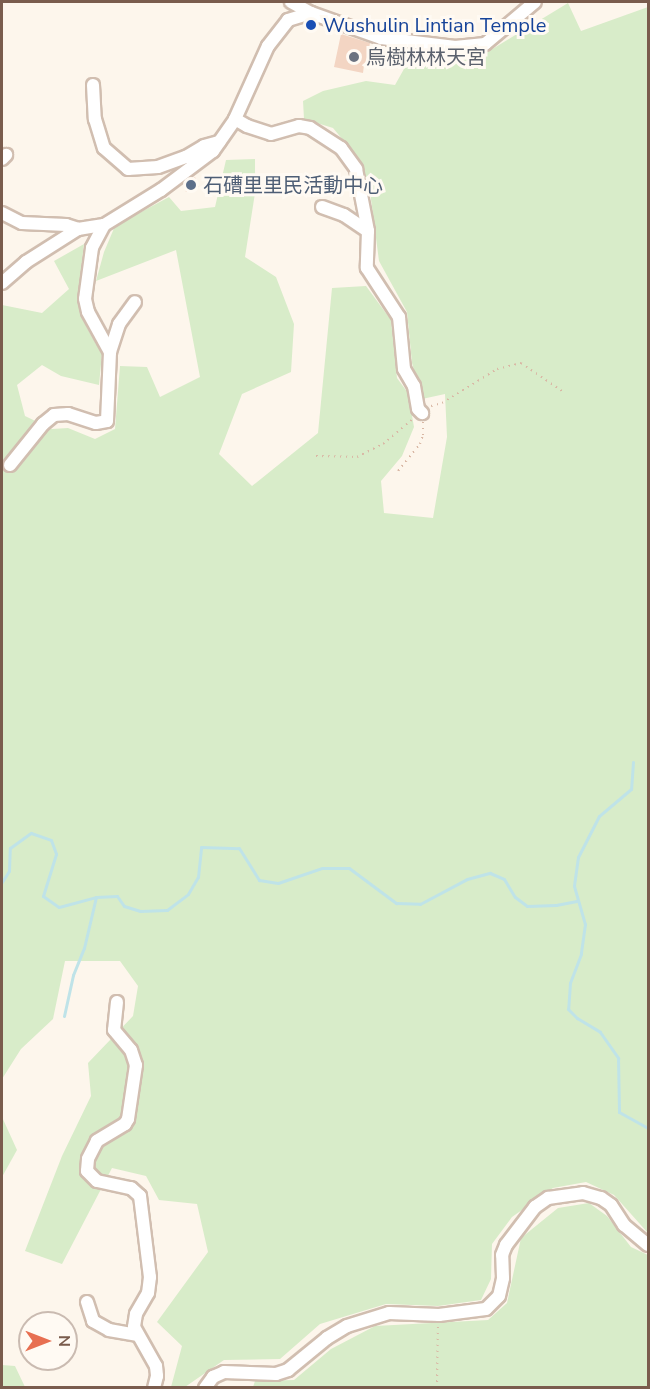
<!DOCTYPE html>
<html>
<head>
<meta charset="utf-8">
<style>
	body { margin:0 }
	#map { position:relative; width:650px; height:1389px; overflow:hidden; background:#fdf6ec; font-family:"Nunito Sans","Noto Sans TC",sans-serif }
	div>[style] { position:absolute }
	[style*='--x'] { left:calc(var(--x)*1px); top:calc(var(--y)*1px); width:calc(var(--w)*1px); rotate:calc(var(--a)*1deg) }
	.green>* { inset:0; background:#d8ecc9 }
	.stream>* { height:3px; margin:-1.5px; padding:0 1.5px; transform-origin:1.5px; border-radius:1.5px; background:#bfe3e8 }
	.building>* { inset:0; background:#f3d5c3 }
	.path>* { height:2px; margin-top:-1px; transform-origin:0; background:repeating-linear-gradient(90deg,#d9b8a5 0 1.5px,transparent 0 6px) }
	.roads { filter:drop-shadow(2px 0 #d1beb0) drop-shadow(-2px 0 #d1beb0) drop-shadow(0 2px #d1beb0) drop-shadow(0 -2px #d1beb0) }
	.minor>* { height:12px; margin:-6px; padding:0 6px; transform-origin:6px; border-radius:6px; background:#fff }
	.dots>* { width:16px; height:16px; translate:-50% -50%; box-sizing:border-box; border:3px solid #fffaf3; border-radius:50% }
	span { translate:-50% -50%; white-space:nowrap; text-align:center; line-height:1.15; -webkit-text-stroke:6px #fffaf3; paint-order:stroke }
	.transit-label { font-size:20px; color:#164399 }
	.left { translate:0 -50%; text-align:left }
	.worship-label { font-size:20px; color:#5b616d }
	.service-label { font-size:20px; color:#4e5e75 }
	.frame { position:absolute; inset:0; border:3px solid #7a5c4d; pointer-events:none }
	.north { position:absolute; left:18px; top:1311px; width:60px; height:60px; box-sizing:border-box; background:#fffaf3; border:2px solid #cabbb1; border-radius:50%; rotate:90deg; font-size:16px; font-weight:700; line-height:24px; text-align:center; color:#7a5c4d }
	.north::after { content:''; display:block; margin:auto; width:21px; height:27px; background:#e76f51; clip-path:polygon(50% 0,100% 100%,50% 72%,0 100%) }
</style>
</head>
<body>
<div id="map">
	<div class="green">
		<i style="clip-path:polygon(568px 3px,581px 31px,648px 7px,648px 1233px,614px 1195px,586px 1182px,553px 1188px,512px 1217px,492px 1244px,491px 1279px,481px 1300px,438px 1306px,386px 1304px,320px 1324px,280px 1359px,224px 1360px,185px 1387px,171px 1387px,182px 1346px,157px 1322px,208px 1252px,197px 1204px,159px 1200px,146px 1176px,112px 1168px,62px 1264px,25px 1251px,62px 1156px,91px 1096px,88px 1063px,133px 1016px,138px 986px,120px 961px,65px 961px,53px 1019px,21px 1049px,2px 1079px,2px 305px,42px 313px,69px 289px,54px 261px,84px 244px,78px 295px,87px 328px,102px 354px,99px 385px,61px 376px,42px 365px,17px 385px,25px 416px,52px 429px,68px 428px,95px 439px,115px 429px,120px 366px,147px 367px,160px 397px,200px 377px,176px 250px,96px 281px,104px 252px,115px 226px,169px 197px,181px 211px,215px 207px,226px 160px,255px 159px,255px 193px,245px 257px,276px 277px,294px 324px,291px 372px,242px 394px,219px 454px,252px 486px,318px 433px,332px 288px,366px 286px,391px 320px,397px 378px,408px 393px,414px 427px,402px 456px,381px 481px,384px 513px,433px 518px,447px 437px,445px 394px,422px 399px,412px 363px,407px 312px,379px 261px,369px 184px,353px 152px,333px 128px,304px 119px,303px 101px,323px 91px,366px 81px,395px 85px,409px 60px,456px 63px,494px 48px)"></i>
		<i style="clip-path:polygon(2px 1117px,17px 1150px,2px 1177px)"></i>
		<i style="clip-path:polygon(589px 1203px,607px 1216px,631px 1247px,648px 1255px,648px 1387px,253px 1387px,255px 1381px,294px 1380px,331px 1349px,375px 1326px,488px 1320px,507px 1303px,521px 1238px,558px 1208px)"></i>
		<i style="clip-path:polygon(2px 1365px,15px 1366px,25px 1387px,62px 1387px,2px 1387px)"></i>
	</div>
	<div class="stream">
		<i style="--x:633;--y:762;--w:27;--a:94"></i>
		<i style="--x:631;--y:789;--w:42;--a:139.8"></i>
		<i style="--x:599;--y:816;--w:46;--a:117.1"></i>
		<i style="--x:578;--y:857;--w:29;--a:98"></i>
		<i style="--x:574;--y:886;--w:40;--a:74"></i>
		<i style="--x:585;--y:924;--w:30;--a:98"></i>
		<i style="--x:581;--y:954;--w:31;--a:111"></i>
		<i style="--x:570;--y:983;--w:26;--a:94"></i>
		<i style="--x:568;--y:1009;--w:13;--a:45"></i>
		<i style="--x:577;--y:1018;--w:27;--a:31"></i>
		<i style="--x:600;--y:1032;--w:32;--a:55"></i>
		<i style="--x:618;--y:1058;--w:54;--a:88.9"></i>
		<i style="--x:619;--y:1112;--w:33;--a:29"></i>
		<i style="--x:2;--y:882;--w:13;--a:-58"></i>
		<i style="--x:9;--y:871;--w:23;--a:-88"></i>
		<i style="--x:10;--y:848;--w:26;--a:-36"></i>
		<i style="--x:31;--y:833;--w:21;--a:19"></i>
		<i style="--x:51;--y:840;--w:15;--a:70"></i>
		<i style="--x:56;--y:854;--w:44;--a:107.2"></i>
		<i style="--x:43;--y:896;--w:19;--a:35"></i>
		<i style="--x:59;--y:907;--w:38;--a:-15"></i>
		<i style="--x:96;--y:897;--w:21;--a:-3"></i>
		<i style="--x:117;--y:896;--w:12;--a:55"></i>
		<i style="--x:124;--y:906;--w:17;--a:17"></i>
		<i style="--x:140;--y:911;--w:27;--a:-2"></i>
		<i style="--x:167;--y:910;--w:26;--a:-37"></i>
		<i style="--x:188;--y:894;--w:20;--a:-60"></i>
		<i style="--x:198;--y:877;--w:30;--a:-84"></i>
		<i style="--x:201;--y:847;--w:38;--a:2"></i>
		<i style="--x:239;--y:848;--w:38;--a:58"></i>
		<i style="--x:259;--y:880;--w:19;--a:9"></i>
		<i style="--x:278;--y:883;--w:46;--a:-18.8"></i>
		<i style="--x:322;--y:868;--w:27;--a:0"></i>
		<i style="--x:349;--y:868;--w:59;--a:36.7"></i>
		<i style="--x:396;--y:903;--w:24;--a:2"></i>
		<i style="--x:420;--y:904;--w:53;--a:-28"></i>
		<i style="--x:467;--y:879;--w:24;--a:-15"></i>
		<i style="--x:490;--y:873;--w:15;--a:23"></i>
		<i style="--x:504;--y:879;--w:21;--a:59"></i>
		<i style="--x:515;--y:897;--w:15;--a:37"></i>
		<i style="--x:527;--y:906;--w:29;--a:-2"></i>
		<i style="--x:556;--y:905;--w:21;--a:-11"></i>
		<i style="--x:64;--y:1016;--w:42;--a:-77.6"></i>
		<i style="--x:73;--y:975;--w:29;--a:-68"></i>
		<i style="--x:84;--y:948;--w:52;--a:-76.8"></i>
	</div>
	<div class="building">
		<i style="clip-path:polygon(341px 34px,370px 43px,369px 48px,373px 48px,369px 66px,364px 65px,363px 73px,334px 67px)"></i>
		<i style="clip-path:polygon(195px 177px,199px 187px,186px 192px,183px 184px)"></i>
	</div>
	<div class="path">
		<i style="--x:431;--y:406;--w:11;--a:-15"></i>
		<i style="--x:442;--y:403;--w:65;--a:-31.7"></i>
		<i style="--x:497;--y:369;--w:25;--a:-14"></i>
		<i style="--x:521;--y:363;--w:53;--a:34.3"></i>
		<i style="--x:316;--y:456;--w:41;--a:1.4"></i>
		<i style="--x:357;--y:457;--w:29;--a:-27"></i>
		<i style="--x:383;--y:444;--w:38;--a:-40"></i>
		<i style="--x:398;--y:471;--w:35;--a:-51"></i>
		<i style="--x:420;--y:444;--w:9;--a:-72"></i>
		<i style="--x:423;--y:435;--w:13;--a:-90"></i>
		<i style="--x:437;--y:1388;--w:61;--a:-89.1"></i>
	</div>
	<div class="roads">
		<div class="minor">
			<i style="--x:291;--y:2;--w:23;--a:29"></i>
			<i style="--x:93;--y:85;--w:34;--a:87"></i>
			<i style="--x:95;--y:119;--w:30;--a:73"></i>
			<i style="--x:104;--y:148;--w:32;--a:41"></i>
			<i style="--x:128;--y:169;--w:30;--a:-4"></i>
			<i style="--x:158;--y:167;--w:30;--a:-20"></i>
			<i style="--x:186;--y:157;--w:21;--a:-31"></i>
			<i style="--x:204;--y:146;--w:16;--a:-15"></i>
			<i style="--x:235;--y:119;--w:14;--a:30"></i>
			<i style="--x:247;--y:126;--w:25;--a:18"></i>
			<i style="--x:271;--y:134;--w:29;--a:-16"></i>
			<i style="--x:299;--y:126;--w:11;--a:10"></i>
			<i style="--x:310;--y:128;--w:37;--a:33"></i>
			<i style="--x:341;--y:148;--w:26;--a:54"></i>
			<i style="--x:356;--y:169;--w:63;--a:79"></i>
			<i style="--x:368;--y:231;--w:37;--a:92"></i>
			<i style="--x:367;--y:268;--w:59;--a:56.9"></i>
			<i style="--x:399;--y:317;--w:52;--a:84.5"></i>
			<i style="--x:404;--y:369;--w:20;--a:60"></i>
			<i style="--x:414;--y:386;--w:23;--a:80"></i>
			<i style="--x:418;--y:409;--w:6;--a:45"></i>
			<i style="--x:2;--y:159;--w:6;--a:-45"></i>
			<i style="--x:322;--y:207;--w:23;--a:20"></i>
			<i style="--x:344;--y:215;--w:29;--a:34"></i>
			<i style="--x:2;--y:213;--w:22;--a:27"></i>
			<i style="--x:22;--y:223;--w:44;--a:2.6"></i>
			<i style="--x:66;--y:225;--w:13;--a:18"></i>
			<i style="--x:104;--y:225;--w:26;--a:118"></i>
			<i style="--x:92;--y:248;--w:51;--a:97.8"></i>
			<i style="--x:85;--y:299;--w:13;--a:77"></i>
			<i style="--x:88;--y:312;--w:46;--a:61.2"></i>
			<i style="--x:2;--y:283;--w:32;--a:-41"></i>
			<i style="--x:26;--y:262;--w:62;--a:-32.4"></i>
			<i style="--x:78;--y:229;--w:26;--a:-9"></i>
			<i style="--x:104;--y:225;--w:67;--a:-31.6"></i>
			<i style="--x:161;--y:190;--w:65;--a:-36.9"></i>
			<i style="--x:213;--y:151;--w:39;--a:-55"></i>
			<i style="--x:235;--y:119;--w:80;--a:-65.7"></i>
			<i style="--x:268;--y:46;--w:33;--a:-52"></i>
			<i style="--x:288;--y:20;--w:24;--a:-17"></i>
			<i style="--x:311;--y:13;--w:74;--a:19.7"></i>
			<i style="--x:381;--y:38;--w:75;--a:6.9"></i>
			<i style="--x:455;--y:47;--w:30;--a:-6"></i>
			<i style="--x:485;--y:44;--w:65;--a:-40"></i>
			<i style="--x:10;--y:465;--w:53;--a:-51.2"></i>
			<i style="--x:43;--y:424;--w:14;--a:-39"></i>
			<i style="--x:54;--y:415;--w:14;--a:-4"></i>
			<i style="--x:68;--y:414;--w:29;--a:18"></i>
			<i style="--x:96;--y:423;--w:11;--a:-10"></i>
			<i style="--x:107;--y:421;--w:69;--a:-87.5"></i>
			<i style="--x:110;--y:352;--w:29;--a:-72"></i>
			<i style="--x:119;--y:324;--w:27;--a:-54"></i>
			<i style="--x:117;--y:1002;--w:28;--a:96"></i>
			<i style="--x:114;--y:1030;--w:26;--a:50"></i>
			<i style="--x:131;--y:1050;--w:16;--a:72"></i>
			<i style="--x:136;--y:1065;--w:55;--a:98.4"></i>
			<i style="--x:128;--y:1119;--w:6;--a:121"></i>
			<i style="--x:125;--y:1124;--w:33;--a:149"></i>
			<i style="--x:97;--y:1141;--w:20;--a:117"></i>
			<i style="--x:88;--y:1159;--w:12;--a:95"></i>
			<i style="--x:87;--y:1171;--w:14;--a:45"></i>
			<i style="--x:97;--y:1181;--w:35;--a:12"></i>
			<i style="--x:131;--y:1188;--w:12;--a:42"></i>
			<i style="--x:140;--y:1196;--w:82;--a:83"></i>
			<i style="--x:150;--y:1277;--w:16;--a:97"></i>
			<i style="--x:148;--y:1293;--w:24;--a:120"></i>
			<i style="--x:136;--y:1314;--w:13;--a:99"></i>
			<i style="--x:134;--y:1327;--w:45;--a:60.6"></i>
			<i style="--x:156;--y:1366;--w:10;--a:84"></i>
			<i style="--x:157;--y:1376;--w:12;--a:104"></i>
			<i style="--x:87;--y:1302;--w:20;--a:72"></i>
			<i style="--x:93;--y:1321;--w:18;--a:29"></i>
			<i style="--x:109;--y:1330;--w:28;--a:10"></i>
			<i style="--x:205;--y:1388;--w:14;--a:-54"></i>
			<i style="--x:213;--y:1377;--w:12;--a:-24"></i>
			<i style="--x:224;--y:1372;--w:52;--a:2.2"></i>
			<i style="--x:276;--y:1374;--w:13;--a:-18"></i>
			<i style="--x:288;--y:1370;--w:50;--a:-39.4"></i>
			<i style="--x:327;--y:1338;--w:23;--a:-31"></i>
			<i style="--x:347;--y:1326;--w:44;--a:-17.2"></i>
			<i style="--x:389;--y:1313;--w:50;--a:2.3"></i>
			<i style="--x:439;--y:1315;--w:47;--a:-7.3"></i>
			<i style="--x:486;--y:1309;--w:18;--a:-45"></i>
			<i style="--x:499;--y:1296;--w:18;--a:-77"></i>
			<i style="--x:503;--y:1278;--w:23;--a:-92"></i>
			<i style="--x:502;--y:1255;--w:11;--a:-68"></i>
			<i style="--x:506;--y:1245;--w:48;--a:-52.7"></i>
			<i style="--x:535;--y:1207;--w:16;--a:-35"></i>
			<i style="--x:548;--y:1198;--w:35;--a:-8"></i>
			<i style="--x:583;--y:1193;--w:19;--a:16"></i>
			<i style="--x:601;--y:1198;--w:12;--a:35"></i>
			<i style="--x:611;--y:1205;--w:24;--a:57"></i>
			<i style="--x:624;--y:1225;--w:31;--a:40"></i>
		</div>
	</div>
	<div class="dots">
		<i style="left:311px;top:25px;background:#1a4fb4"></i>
		<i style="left:354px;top:57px;background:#6b7280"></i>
		<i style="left:191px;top:185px;background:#5c6f8a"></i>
	</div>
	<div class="transit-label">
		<span class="left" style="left:323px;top:25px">Wushulin Lintian Temple</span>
	</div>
	<div class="worship-label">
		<span class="left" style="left:366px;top:57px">烏樹林林天宮</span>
	</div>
	<div class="service-label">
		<span class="left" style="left:203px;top:185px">石𥕢里里民活動中心</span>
	</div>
	<div class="frame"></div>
	<div class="north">N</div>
</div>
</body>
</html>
